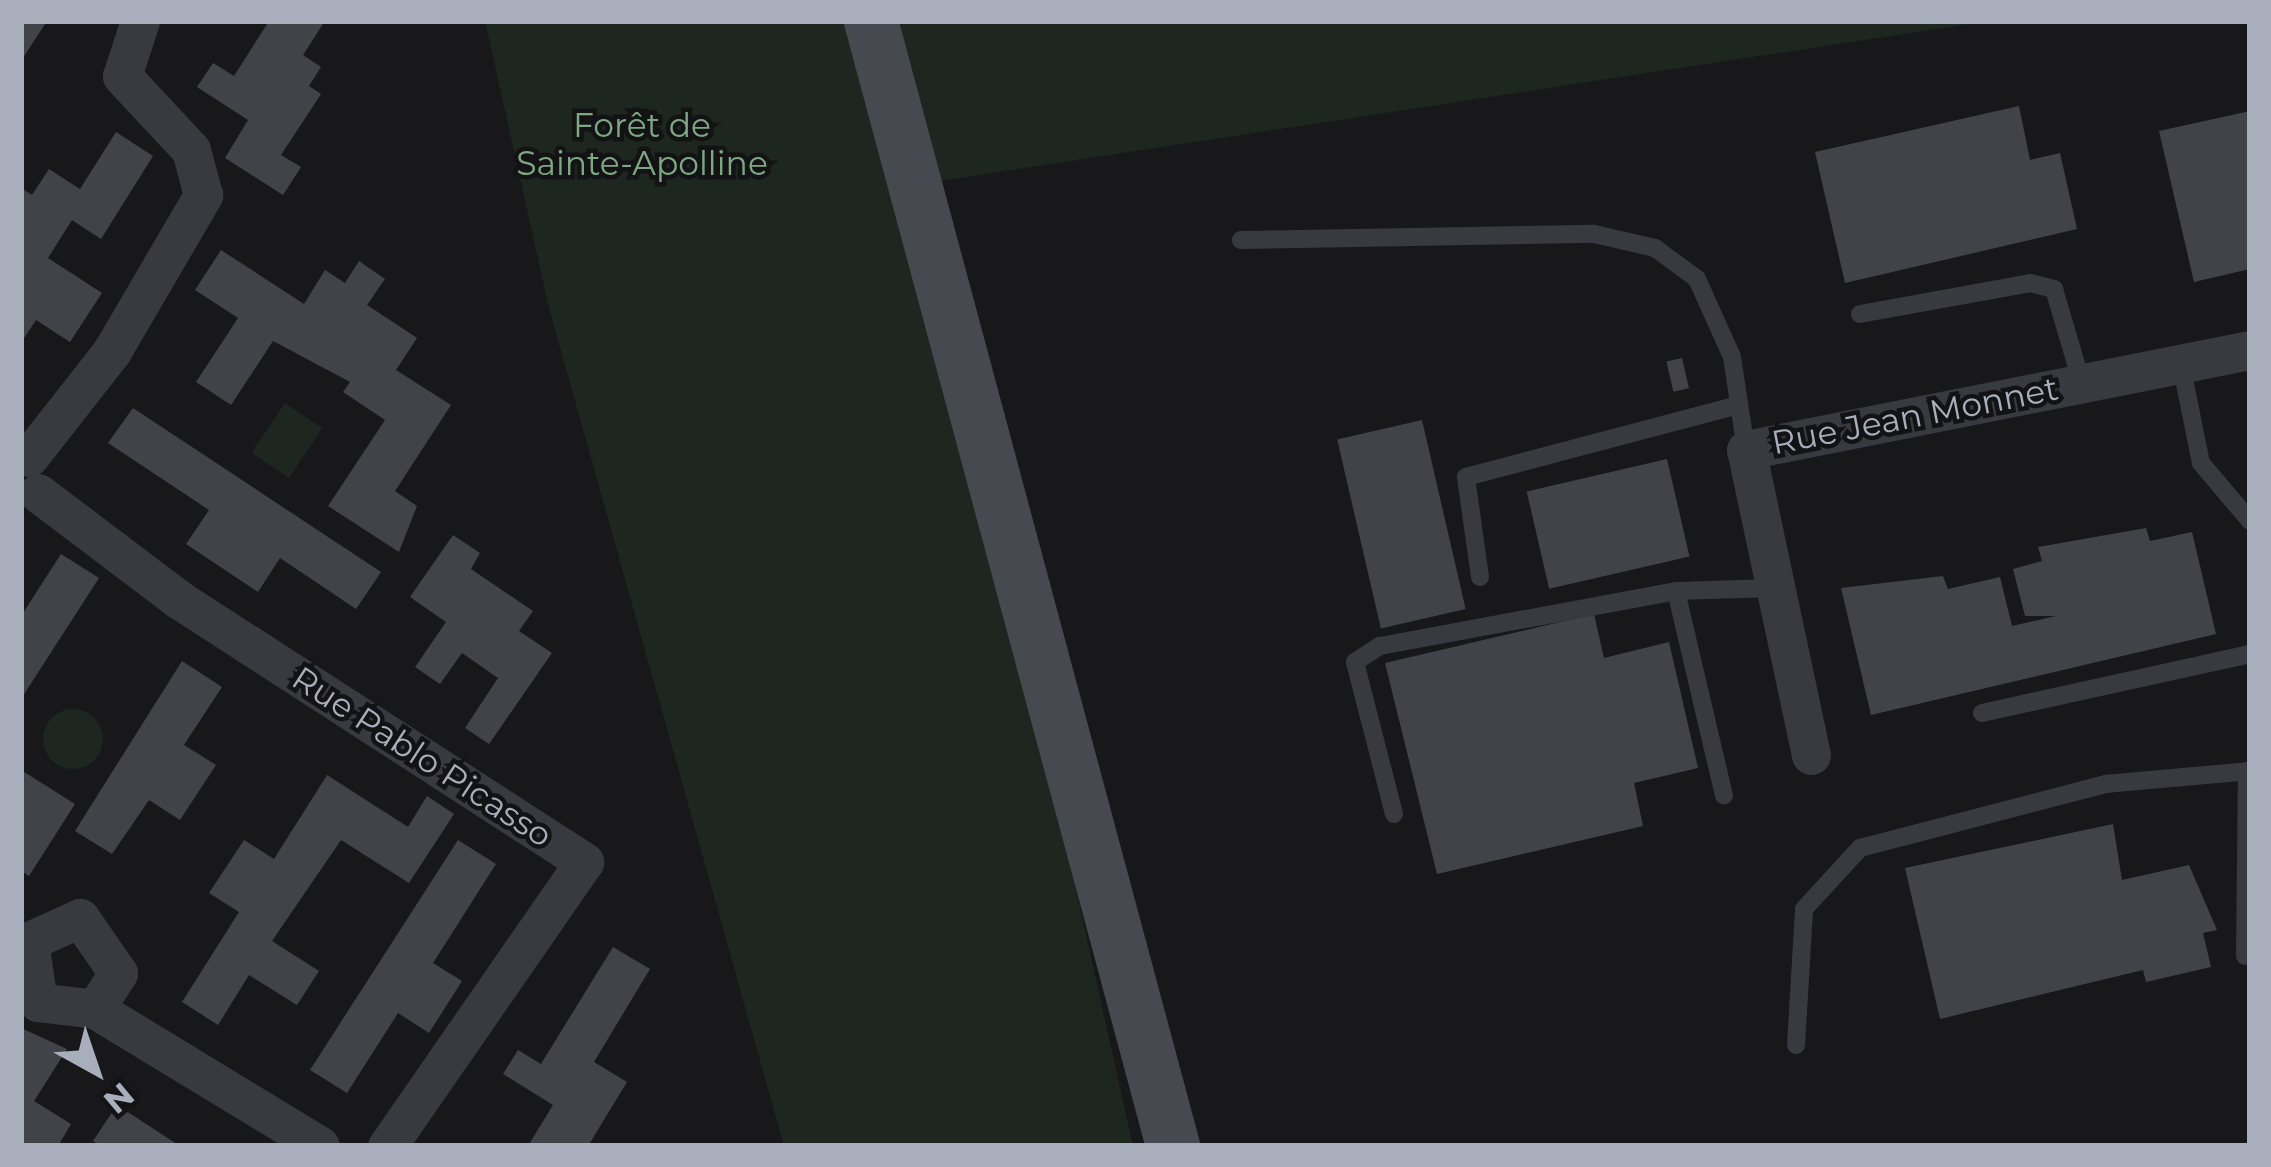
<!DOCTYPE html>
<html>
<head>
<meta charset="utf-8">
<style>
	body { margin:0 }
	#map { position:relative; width:2271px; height:1167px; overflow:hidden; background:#18181b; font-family:Montserrat,sans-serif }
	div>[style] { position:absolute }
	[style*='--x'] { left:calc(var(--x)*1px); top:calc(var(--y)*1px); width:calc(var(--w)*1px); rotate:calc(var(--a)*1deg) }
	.green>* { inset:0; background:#1d261f; transform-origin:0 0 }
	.round { border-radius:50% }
	.building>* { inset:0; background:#424348; transform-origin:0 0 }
	.service>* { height:18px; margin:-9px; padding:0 9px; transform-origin:9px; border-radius:9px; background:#393a40 }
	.minor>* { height:39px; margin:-19.5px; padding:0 19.5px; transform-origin:19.5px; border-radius:19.5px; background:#393a40 }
	.secondary>* { height:54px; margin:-27px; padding:0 27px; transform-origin:27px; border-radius:27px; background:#464950 }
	span { translate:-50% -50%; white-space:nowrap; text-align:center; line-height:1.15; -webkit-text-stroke:9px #131316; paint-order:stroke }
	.park-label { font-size:33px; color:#7ea882 }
	.street-label { font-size:33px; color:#a9aebc }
	.frame { position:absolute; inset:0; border:24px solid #a9aebc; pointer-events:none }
	.north { position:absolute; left:36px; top:1011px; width:120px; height:120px; -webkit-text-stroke:9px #131316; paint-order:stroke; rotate:140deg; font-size:33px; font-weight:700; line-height:48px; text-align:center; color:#a9aebc }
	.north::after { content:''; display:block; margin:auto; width:42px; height:54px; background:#a9aebc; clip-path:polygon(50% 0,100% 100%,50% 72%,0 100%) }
</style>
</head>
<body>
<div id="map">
	<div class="green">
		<i style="clip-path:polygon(485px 21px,1989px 21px,919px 184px,1133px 1146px,784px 1146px,549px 308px)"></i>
		<i style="left:285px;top:403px;width:45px;height:60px;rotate:34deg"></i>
		<i class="round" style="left:43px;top:709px;width:60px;height:60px"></i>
	</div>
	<div class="building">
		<i style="clip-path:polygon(21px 21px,47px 21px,21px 61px)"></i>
		<i style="clip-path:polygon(269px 21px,325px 21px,303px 55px,321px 67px,309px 86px,321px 94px,281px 155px,301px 167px,283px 195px,225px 158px,248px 120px,197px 87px,213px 63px,234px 76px)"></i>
		<i style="clip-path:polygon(2019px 106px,2030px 160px,2060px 153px,2077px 229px,1845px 283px,1815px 152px)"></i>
		<i style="clip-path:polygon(2250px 111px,2250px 269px,2194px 282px,2159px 131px)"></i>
		<i style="clip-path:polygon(116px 132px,153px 156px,101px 239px,72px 220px,48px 258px,102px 293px,70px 342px,36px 320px,21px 343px,21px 188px,32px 195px,49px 169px,80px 189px)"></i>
		<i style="clip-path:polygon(221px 250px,304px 304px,325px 270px,345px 283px,359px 261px,385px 279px,367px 305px,417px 338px,396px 370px,451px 405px,395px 491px,417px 506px,399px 552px,328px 506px,385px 420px,343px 392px,350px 382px,273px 341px,231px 405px,196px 382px,238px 318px,195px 290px)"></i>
		<i style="left:1682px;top:358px;width:31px;height:16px;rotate:77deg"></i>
		<i style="clip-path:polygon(133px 408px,381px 572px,356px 609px,280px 558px,258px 592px,186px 544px,209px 510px,108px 443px)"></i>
		<i style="left:1422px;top:420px;width:194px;height:87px;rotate:77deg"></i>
		<i style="left:1667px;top:459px;width:100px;height:144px;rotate:77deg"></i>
		<i style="clip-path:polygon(2146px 528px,2150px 541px,2192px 532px,2216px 634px,1871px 715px,1841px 588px,1943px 576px,1948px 589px,2000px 577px,2012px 626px,2056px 616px,2025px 616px,2013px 569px,2042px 561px,2038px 547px)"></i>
		<i style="clip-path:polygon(453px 535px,480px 553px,471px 569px,533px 611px,519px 631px,552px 653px,489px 744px,465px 728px,498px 678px,462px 653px,440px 684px,415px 667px,446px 622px,410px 597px)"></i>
		<i style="clip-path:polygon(61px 554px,99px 578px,21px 699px,21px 616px)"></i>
		<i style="clip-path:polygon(1594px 614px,1604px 658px,1669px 642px,1698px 768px,1634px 783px,1643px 826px,1437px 874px,1385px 663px)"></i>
		<i style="clip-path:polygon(182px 661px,222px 687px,184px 745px,216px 765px,180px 820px,149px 800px,112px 854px,75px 831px)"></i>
		<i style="clip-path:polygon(21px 770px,75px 804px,29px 876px,21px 871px)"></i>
		<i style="clip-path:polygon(327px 775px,408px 827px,427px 796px,454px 814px,409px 883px,341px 840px,272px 941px,319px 971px,297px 1005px,249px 975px,218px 1025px,182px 1002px,239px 912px,209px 893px,244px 840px,274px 859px)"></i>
		<i style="clip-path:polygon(2113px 824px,2122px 880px,2189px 865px,2217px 930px,2203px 933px,2211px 967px,2146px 982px,2143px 970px,1940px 1019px,1905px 868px)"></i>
		<i style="clip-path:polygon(458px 840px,496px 864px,433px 963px,462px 981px,429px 1033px,398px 1013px,347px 1093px,310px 1070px)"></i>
		<i style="clip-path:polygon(613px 947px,650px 969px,594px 1062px,627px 1082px,588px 1146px,528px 1146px,553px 1105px,503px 1074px,518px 1050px,541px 1064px)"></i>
		<i style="clip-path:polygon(21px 1028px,67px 1049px,34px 1101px,71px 1124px,58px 1146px,21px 1146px)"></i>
		<i style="clip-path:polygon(117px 1105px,180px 1146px,101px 1146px,93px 1141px)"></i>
	</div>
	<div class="service">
		<i style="--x:1241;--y:240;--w:353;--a:-1"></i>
		<i style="--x:1594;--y:234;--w:63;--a:12.9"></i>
		<i style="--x:1655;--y:248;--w:52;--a:36.4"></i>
		<i style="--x:1697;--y:279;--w:85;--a:65.8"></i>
		<i style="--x:1732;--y:357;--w:94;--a:81.4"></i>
		<i style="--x:1860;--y:314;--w:173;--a:-10.3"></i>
		<i style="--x:2030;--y:283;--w:25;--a:14"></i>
		<i style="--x:2054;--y:289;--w:99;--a:73.6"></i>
		<i style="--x:2181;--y:364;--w:101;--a:78.6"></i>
		<i style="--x:2201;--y:463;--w:76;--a:49.8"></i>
		<i style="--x:1480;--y:577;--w:101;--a:-98"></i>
		<i style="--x:1466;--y:477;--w:282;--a:-14.8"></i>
		<i style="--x:1676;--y:591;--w:210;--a:76.8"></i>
		<i style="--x:1982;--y:713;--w:274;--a:-12.4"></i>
		<i style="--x:1394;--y:814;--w:157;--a:-104.4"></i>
		<i style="--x:1355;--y:662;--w:30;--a:-33"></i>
		<i style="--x:1380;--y:646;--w:301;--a:-10.5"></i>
		<i style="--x:1676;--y:591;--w:98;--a:-1.8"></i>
		<i style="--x:2245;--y:956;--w:185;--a:-89.4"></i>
		<i style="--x:1796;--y:1045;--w:136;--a:-86.6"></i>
		<i style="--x:1804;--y:909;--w:83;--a:-47.4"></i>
		<i style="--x:1860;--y:848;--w:253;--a:-14.6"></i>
		<i style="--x:2105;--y:784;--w:146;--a:-5.1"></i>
	</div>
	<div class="minor">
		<i style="--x:29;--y:457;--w:135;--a:-51.9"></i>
		<i style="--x:112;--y:351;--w:181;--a:-59.7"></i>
		<i style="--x:203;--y:195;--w:47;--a:-104.9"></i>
		<i style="--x:191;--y:150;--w:101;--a:-133"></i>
		<i style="--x:122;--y:76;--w:58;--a:-71.9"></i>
		<i style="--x:38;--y:493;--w:176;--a:37.1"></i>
		<i style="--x:178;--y:599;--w:484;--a:32.9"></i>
		<i style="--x:584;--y:862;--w:346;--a:124.7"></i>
		<i style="--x:1811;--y:755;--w:312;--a:-102"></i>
		<i style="--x:1746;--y:450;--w:514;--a:-11.22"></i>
		<i style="--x:95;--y:1009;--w:43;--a:-57.4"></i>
		<i style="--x:118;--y:973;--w:67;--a:-124.6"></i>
		<i style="--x:80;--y:918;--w:56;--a:155.7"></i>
		<i style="--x:29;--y:941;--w:62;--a:81.6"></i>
		<i style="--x:38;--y:1002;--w:57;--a:7"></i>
		<i style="--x:95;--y:1009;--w:263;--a:31.3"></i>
	</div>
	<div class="secondary">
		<i style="--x:871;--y:21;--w:1165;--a:74.97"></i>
	</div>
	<div class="park-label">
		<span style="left:642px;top:145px">Forêt de<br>Sainte-Apolline</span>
	</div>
	<div class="street-label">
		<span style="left:1915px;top:416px;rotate:-11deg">Rue Jean Monnet</span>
		<span style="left:422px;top:757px;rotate:33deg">Rue Pablo Picasso</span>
	</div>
	<div class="frame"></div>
	<div class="north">N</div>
</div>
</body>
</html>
